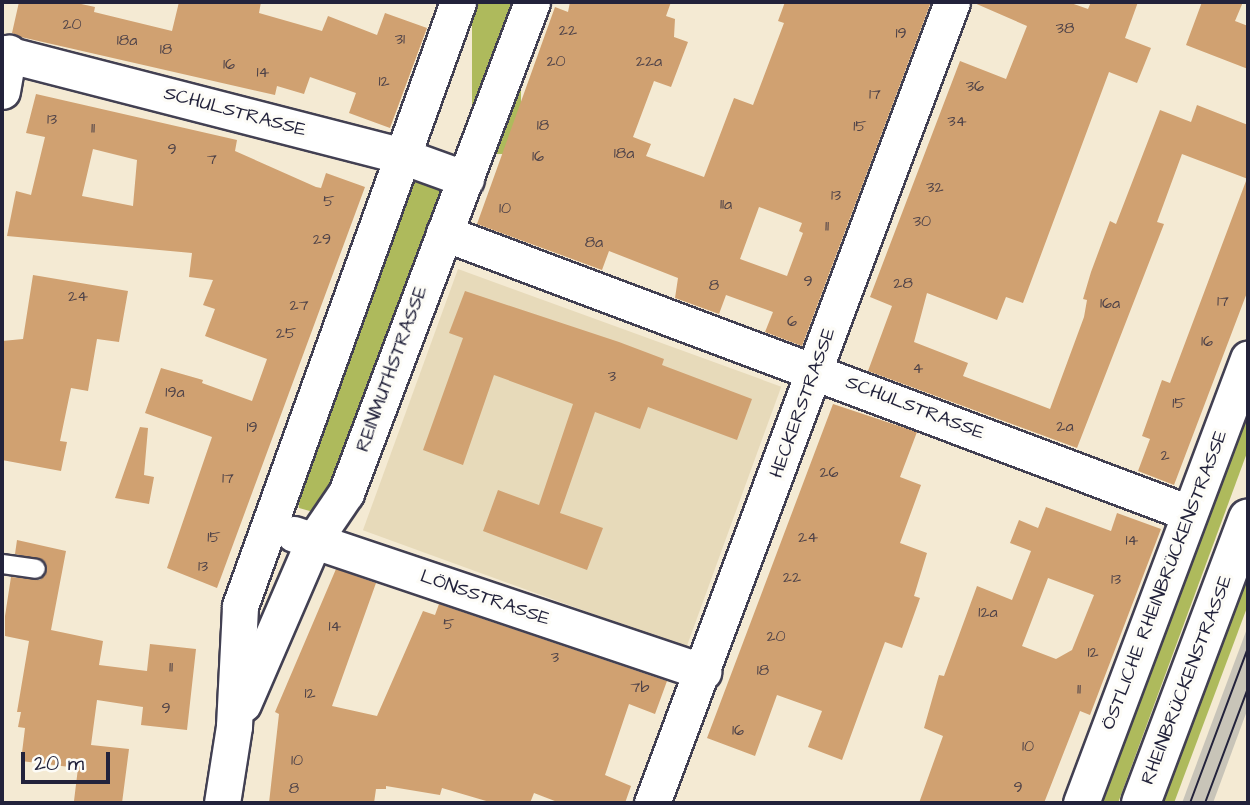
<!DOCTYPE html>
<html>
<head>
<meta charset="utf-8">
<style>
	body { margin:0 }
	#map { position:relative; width:1250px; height:805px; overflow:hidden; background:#f4ead3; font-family:"Architects Daughter",sans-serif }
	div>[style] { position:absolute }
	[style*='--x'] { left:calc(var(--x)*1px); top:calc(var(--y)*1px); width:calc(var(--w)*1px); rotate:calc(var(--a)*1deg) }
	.built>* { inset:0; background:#e7daba; transform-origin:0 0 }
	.industrial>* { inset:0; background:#c8c4b8 }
	.green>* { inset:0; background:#aeba5c; transform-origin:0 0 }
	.building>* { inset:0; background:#d0a171 }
	.roads { filter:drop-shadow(2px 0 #424052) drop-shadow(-2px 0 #424052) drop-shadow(0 2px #424052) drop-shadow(0 -2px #424052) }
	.service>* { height:18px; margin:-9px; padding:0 9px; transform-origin:9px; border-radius:9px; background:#fff }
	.minor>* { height:35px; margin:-17.5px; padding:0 17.5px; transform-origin:17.5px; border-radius:17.5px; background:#fff }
	.secondary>* { height:38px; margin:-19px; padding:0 19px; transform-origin:19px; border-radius:19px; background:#fff }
	.tram>* { height:2px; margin:-1px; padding:0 1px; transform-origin:1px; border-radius:1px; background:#22223b }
	span { translate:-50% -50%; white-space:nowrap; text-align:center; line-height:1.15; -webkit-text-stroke:6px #fdfcf7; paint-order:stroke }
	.number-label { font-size:16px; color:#4e4248 }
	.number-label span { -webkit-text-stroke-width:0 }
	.street-label { font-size:19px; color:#22223b }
	.frame { position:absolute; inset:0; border:4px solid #22223b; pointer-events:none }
	.scale { position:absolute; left:21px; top:752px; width:89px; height:32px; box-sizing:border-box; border:4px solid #22223b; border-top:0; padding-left:9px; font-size:21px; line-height:24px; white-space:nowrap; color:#22223b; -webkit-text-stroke:5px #fdfcf7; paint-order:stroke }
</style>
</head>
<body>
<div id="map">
	<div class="built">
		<i style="left:458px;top:269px;width:344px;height:278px;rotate:20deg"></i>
	</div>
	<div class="industrial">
		<i style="clip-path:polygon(1248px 626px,1248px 708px,1213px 803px,1182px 803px)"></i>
	</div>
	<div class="green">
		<i style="left:472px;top:2px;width:49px;height:152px"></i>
		<i style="clip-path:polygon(403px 173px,450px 192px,344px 490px,317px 513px,299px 508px,293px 472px)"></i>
		<i style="clip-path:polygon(1248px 390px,1248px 450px,1118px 803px,1096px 803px)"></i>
		<i style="clip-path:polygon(1248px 569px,1248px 605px,1174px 803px,1162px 803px)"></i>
	</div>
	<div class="building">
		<i style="clip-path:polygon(19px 2px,72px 2px,95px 7px,94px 12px,172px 31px,179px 2px,261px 2px,259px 13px,322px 31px,328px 16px,377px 35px,385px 13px,427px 28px,390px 128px,349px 113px,356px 93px,310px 77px,304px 94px,277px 86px,275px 95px,21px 37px,12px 33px)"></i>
		<i style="clip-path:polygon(evenodd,570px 2px,671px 2px,666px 16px,675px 19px,674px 37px,688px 42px,671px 87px,654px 81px,633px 137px,651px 144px,646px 156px,704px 177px,734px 98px,753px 105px,784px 23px,778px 21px,785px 2px,931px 2px,802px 346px,765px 332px,773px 312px,726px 295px,719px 314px,675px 298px,678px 278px,609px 251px,602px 270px,477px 224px,555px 7px,568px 12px,570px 2px,759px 207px,802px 223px,799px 231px,803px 233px,787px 276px,740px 259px,759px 207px)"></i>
		<i style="clip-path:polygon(972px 2px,1068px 2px,1088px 9px,1091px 2px,1138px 2px,1125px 38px,1151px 48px,1137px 83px,1109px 72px,1023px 303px,1006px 297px,997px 320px,927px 293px,914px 342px,968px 363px,963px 376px,1050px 409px,1084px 317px,1087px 300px,1083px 299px,1091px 272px,1110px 221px,1116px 224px,1160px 110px,1191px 122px,1197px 105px,1248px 125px,1248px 179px,1182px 154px,1157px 222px,1164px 224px,1077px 448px,868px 371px,892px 306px,870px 297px,960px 61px,1006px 79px,1027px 26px)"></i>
		<i style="clip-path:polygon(1202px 2px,1243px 2px,1235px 21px,1248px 26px,1248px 69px,1186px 45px)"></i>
		<i style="clip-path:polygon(evenodd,36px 94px,237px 140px,235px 151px,316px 187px,321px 188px,326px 173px,365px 187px,217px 588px,167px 568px,212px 437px,145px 413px,161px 368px,203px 380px,202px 383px,252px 401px,267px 359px,205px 336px,215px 309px,203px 305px,213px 280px,189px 277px,192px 253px,7px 236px,16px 191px,31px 195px,45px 137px,26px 133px,36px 94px,93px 149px,137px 160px,133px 206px,82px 196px,93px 149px)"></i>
		<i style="clip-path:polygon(1246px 181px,1248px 290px,1174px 485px,1138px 471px,1150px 439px,1142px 436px,1162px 380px,1170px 383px)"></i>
		<i style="clip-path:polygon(33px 275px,128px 291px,119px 342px,97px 339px,88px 391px,71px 388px,60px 441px,67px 442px,61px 471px,2px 460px,2px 341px,23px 339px)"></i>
		<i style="clip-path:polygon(465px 291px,619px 342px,664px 359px,662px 365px,752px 399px,737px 440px,648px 407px,640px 429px,595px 412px,560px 513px,603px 528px,587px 570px,483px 531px,498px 490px,539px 505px,573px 404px,494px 375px,463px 465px,423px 450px,463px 338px,449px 333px)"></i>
		<i style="clip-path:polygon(833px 404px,917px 432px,900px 477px,921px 485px,900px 543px,927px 553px,914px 596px,920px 598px,902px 648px,885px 642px,842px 760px,808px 747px,822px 711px,777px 695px,755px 756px,707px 738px)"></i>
		<i style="clip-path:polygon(140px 427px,148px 428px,144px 475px,154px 477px,149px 504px,115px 498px)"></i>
		<i style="clip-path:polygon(evenodd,1046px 507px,1111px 531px,1117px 513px,1161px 529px,1090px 715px,1080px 711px,1044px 803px,919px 803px,943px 736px,924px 728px,939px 675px,944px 676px,977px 586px,1012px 600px,1031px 551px,1010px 543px,1019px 520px,1038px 528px,1046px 507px,1048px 578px,1094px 595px,1072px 650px,1056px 659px,1022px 646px,1048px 578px)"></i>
		<i style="clip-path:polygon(17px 540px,66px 551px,51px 630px,103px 641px,99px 665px,147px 671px,150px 644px,196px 649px,187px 730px,141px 725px,143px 707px,97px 700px,91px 745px,129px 749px,122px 803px,74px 801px,78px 768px,21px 761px,25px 728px,18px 727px,21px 712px,17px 712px,29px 641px,5px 636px,5px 616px,11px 577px,40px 580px,47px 570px,42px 560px,15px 554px)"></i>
		<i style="clip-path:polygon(336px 569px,376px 583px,332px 706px,377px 716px,423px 611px,435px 615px,439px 604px,667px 681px,655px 714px,629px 704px,605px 775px,631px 786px,625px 803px,560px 803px,534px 793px,530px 803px,493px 803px,442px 788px,440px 795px,386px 786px,386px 789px,376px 789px,374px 803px,269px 803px,279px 714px,275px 712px)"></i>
	</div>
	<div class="roads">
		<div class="service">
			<i style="--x:2;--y:564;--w:34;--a:8"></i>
		</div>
		<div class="minor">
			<i style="--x:2;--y:53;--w:413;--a:14.4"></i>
			<i style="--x:402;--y:156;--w:68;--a:19.8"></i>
			<i style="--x:2;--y:91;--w:39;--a:-80"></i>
			<i style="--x:444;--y:233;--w:796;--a:20.6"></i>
			<i style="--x:294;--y:534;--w:432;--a:18.6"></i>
			<i style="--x:243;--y:704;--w:179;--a:-66.6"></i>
			<i style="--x:314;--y:540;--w:57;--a:-55.8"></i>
			<i style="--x:346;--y:493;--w:525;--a:-69.25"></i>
			<i style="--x:222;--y:803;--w:78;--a:-81.1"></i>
			<i style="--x:234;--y:726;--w:120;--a:-87.1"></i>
			<i style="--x:240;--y:606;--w:642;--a:-70.15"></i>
			<i style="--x:652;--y:803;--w:855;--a:-69.47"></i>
			<i style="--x:1081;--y:803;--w:475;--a:-69.4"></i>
		</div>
		<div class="secondary">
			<i style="--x:1141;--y:803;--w:304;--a:-69.4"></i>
		</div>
	</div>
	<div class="tram">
		<i style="--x:1190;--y:803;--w:165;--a:-69.5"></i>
		<i style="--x:1205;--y:803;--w:123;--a:-69.5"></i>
	</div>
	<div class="number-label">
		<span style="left:72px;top:24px">20</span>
		<span style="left:1065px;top:28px">38</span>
		<span style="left:568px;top:30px">22</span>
		<span style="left:901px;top:33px">19</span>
		<span style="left:400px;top:39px">31</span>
		<span style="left:127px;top:40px">18a</span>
		<span style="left:166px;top:49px">18</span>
		<span style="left:556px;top:61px">20</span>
		<span style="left:649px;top:61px">22a</span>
		<span style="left:229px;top:64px">16</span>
		<span style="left:263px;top:72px">14</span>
		<span style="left:384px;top:81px">12</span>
		<span style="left:975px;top:86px">36</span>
		<span style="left:875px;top:94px">17</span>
		<span style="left:52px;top:119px">13</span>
		<span style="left:957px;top:121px">34</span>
		<span style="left:543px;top:125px">18</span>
		<span style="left:860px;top:126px">15</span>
		<span style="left:93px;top:128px">11</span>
		<span style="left:172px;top:149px">9</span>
		<span style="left:624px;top:153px">18a</span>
		<span style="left:538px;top:156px">16</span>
		<span style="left:212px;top:159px">7</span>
		<span style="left:935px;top:187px">32</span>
		<span style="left:836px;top:195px">13</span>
		<span style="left:329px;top:201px">5</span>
		<span style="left:726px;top:204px">11a</span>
		<span style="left:505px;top:208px">10</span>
		<span style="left:922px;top:221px">30</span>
		<span style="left:827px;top:226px">11</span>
		<span style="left:322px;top:239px">29</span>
		<span style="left:594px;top:242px">8a</span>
		<span style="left:808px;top:281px">9</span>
		<span style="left:903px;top:283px">28</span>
		<span style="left:714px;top:285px">8</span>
		<span style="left:78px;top:296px">24</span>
		<span style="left:1223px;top:301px">17</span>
		<span style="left:1110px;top:303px">16a</span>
		<span style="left:299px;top:305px">27</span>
		<span style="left:792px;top:321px">6</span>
		<span style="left:286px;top:333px">25</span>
		<span style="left:1207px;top:341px">16</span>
		<span style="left:918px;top:368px">4</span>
		<span style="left:612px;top:376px">3</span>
		<span style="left:175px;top:392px">19a</span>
		<span style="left:1179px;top:403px">15</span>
		<span style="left:1065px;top:426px">2a</span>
		<span style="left:252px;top:427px">19</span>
		<span style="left:1165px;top:455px">2</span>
		<span style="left:829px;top:472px">26</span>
		<span style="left:228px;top:478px">17</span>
		<span style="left:214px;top:537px">15</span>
		<span style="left:808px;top:537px">24</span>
		<span style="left:1132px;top:540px">14</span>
		<span style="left:203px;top:566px">13</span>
		<span style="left:792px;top:577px">22</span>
		<span style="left:1116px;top:579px">13</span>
		<span style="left:988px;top:612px">12a</span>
		<span style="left:449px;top:624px">5</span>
		<span style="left:335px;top:626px">14</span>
		<span style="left:776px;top:636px">20</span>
		<span style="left:1093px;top:652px">12</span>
		<span style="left:555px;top:657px">3</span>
		<span style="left:171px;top:667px">11</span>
		<span style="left:763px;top:670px">18</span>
		<span style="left:640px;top:687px">7b</span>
		<span style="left:1079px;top:689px">11</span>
		<span style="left:310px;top:693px">12</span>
		<span style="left:166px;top:708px">9</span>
		<span style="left:738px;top:730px">16</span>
		<span style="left:1028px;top:746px">10</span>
		<span style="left:297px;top:760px">10</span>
		<span style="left:1018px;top:787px">9</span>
		<span style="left:294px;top:788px">8</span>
	</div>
	<div class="street-label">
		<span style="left:235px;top:112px;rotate:15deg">SCHULSTRASSE</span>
		<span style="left:392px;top:369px;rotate:-70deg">REINMUTHSTRASSE</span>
		<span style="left:803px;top:403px;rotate:-70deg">HECKERSTRASSE</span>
		<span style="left:915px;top:408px;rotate:21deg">SCHULSTRASSE</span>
		<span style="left:1165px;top:580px;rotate:-69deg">ÖSTLICHE RHEINBRÜCKENSTRASSE</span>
		<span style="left:485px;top:598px;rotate:19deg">LÖNSSTRASSE</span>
		<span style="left:1187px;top:680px;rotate:-69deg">RHEINBRÜCKENSTRASSE</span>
	</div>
	<div class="frame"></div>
	<div class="scale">20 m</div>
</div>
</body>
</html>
